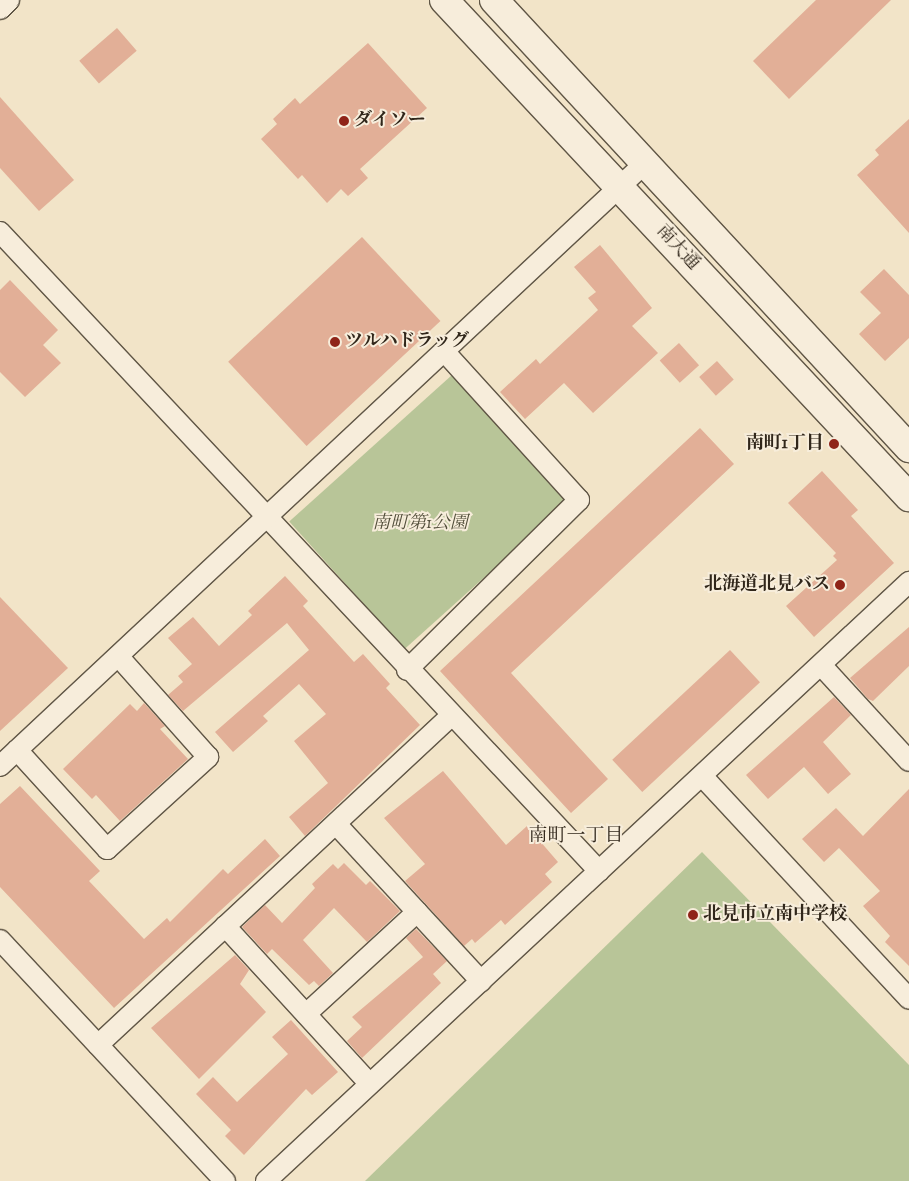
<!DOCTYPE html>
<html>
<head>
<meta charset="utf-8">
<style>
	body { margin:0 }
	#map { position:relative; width:909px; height:1181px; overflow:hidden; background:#f2e4c8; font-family:"Sorts Mill Goudy","Noto Serif JP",serif }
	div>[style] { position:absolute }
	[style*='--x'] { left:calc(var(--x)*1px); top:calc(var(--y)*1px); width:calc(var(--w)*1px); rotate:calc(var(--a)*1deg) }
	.green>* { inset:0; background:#b8c598; transform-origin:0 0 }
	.building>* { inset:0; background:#e2af97; transform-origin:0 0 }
	.roads { filter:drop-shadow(1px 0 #605646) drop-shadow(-1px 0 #605646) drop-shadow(0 1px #605646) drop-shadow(0 -1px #605646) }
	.street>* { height:20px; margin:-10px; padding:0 10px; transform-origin:10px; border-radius:10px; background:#f7eddb }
	.secondary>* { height:28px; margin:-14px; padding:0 14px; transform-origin:14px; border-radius:14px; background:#f7eddb }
	.dots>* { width:14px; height:14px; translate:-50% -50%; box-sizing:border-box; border:2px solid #f7eddb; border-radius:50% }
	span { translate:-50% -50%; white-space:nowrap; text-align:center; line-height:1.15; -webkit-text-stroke:4px #f7eddb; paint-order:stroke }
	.poi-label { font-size:18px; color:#30261a; font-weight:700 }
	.left { translate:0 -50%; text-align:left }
	.right { translate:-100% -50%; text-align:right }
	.street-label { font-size:18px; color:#30261a }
	.park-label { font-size:18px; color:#524e3a; font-style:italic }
	.neighbourhood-label { font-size:19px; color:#30261a }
</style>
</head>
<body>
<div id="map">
	<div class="green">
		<i style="left:452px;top:375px;width:172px;height:219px;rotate:48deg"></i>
		<i style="clip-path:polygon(702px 852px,909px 1065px,909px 1181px,365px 1181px)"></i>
	</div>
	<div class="building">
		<i style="clip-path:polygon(816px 0,891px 0,789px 99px,753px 61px)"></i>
		<i style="left:117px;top:28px;width:30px;height:50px;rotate:49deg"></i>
		<i style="clip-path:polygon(368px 43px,427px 108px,360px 169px,368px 178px,348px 196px,341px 189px,327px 203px,302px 175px,298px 179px,261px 139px,277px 124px,273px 119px,295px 98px,300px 104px)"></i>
		<i style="clip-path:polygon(0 97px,74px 180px,39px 211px,0 168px)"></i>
		<i style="clip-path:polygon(909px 119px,909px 233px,857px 175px,879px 155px,875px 150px)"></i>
		<i style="left:362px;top:237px;width:115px;height:183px;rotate:47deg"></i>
		<i style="clip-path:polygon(600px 245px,652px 308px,632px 326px,658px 353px,593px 413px,564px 383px,525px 419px,500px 392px,536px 359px,540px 364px,598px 310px,588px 298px,596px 292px,574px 267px)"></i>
		<i style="clip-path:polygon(884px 269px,909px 295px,909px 338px,885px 361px,859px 334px,881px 313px,860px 292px)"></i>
		<i style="clip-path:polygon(10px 280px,58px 330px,43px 345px,61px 363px,25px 397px,0 372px,0 290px)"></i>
		<i style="left:679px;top:343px;width:30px;height:26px;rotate:48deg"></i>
		<i style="left:717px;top:361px;width:25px;height:24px;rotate:48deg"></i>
		<i style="clip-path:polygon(700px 428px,734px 464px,511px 673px,608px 779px,571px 813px,440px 671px)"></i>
		<i style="clip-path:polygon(822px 471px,858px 510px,851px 516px,894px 563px,814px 637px,786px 606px,837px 560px,833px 556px,836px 553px,788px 503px)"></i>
		<i style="clip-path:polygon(285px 576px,308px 601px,303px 606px,354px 662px,363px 654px,390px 684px,386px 688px,420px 725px,305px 836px,289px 817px,328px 783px,294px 741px,326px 714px,299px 684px,263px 716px,268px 721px,233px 752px,215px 732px,309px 650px,287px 623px,183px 711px,168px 695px,183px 682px,178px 676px,192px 664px,168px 638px,193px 617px,219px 646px,252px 615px,248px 611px)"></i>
		<i style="clip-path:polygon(0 597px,68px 668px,0 731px)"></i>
		<i style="clip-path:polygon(909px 627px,909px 666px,873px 701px,868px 699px,850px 678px)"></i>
		<i style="left:730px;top:650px;width:44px;height:161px;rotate:47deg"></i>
		<i style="clip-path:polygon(834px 697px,851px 715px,823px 742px,851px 774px,828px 794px,804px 767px,768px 799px,746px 775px)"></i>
		<i style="clip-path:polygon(144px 703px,165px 726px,160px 729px,188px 759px,120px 821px,96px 795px,92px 799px,63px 769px,130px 704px,137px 711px)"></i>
		<i style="clip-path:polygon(443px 771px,506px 845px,527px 826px,558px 862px,545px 874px,552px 882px,505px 925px,501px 920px,475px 943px,472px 939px,464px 946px,405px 881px,425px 864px,384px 818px)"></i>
		<i style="clip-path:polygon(20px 786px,100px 871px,89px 881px,144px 939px,167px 918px,170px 922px,223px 869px,228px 874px,265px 839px,280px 856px,114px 1008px,0 887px,0 804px)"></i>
		<i style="clip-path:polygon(909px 789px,909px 966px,885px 942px,890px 936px,863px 906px,880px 891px,839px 848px,824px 862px,802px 839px,836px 808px,863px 836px)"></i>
		<i style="clip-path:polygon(344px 863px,366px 885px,370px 881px,400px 911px,367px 942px,334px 908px,303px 940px,333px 973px,319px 986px,314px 981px,309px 985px,272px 949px,267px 954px,242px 927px,265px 905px,282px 923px,315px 888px,312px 884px,333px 864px,338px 869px)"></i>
		<i style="clip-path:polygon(416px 929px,447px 961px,433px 974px,441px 983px,362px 1058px,347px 1041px,362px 1027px,352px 1017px,423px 957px,406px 938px)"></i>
		<i style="clip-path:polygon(235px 955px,249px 970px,240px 984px,266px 1012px,199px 1079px,151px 1028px)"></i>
		<i style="clip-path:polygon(291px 1020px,338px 1072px,312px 1095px,306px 1089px,244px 1155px,225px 1136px,231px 1130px,196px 1094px,213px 1077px,237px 1102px,288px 1054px,272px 1037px)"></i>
	</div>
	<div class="roads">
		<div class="street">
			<i style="--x:0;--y:9;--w:13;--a:-45"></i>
			<i style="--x:0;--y:232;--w:876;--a:46.85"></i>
			<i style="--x:821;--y:665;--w:130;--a:47.5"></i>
			<i style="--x:407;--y:670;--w:242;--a:-44.7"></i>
			<i style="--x:579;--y:500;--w:201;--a:-132.2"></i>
			<i style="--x:17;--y:750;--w:134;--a:47.7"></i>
			<i style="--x:107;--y:849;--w:137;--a:-42.3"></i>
			<i style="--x:208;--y:757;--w:135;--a:-131.7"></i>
			<i style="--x:0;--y:766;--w:883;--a:-43.07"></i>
			<i style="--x:702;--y:776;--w:304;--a:47.1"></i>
			<i style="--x:336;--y:824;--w:214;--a:47.3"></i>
			<i style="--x:225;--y:926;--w:214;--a:47.5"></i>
			<i style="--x:0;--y:940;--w:330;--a:47"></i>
			<i style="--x:306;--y:1014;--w:151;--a:-42.6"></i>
			<i style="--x:98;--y:1045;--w:483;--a:-43"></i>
			<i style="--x:266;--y:1181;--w:879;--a:-42.97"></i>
		</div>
		<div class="secondary">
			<i style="--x:444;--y:0;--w:681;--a:46.91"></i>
			<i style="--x:494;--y:0;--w:611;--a:47.19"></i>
		</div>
	</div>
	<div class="dots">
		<i style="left:344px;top:121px;background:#8f2418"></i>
		<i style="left:335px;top:342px;background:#8f2418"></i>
		<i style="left:834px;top:444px;background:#8f2418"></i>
		<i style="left:840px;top:585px;background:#8f2418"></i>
		<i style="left:693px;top:915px;background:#8f2418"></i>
	</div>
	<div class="poi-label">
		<span class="left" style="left:354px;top:121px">ダイソー</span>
		<span class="left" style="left:345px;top:342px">ツルハドラッグ</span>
		<span class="right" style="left:824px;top:444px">南町1丁目</span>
		<span class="right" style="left:830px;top:585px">北海道北見バス</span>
		<span class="left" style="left:703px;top:915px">北見市立南中学校</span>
	</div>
	<div class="street-label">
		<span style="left:677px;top:248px;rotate:47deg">南大通</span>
	</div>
	<div class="park-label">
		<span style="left:420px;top:524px">南町第1公園</span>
	</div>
	<div class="neighbourhood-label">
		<span style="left:576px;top:837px">南町一丁目</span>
	</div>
</div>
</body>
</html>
